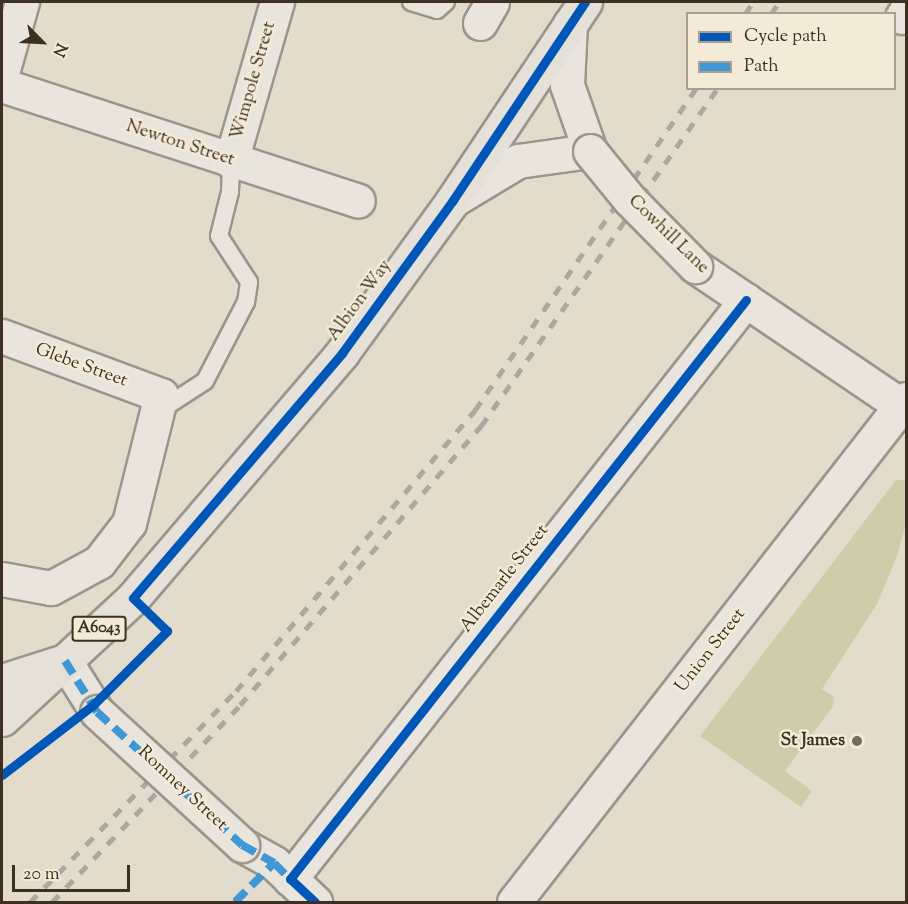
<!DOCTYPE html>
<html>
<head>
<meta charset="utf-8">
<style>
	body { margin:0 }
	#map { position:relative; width:908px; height:904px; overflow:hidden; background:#e3dbcc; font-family:"Sorts Mill Goudy",serif }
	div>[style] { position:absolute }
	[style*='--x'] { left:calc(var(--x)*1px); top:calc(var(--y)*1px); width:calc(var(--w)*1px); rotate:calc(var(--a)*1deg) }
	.green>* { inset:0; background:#cfccaa }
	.roads { filter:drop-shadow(2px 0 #9b958b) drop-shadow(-2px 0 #9b958b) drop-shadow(0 2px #9b958b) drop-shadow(0 -2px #9b958b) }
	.lane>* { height:16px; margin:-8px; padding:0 8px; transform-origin:8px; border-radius:8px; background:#e9e5dd }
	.street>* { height:33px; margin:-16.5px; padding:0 16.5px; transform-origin:16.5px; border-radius:16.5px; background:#e9e5dd }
	.primary>* { height:33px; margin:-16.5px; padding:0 16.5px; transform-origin:16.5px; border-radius:16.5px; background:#e6e1d8 }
	.highway>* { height:33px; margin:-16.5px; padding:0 16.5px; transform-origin:16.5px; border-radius:16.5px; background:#e6e1d8 }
	.rail>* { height:4.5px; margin-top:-2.25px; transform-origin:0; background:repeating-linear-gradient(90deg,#aca7a0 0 10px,transparent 0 20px) }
	.bridges { filter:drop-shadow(2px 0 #9b958b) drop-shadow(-2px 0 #9b958b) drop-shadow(0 2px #9b958b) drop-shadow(0 -2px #9b958b) }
	.street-bridge>* { height:33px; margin:-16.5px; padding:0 16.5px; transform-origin:16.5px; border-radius:16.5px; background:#e9e5dd }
	.quiet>* { height:8px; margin-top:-4px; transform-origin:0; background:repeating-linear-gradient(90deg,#3f97d6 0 15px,transparent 0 23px) }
	.cycleway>* { height:9px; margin:-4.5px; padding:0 4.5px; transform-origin:4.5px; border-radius:4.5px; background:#0057b8 }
	.dots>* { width:16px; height:16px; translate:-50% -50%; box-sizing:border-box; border:3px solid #f3ead7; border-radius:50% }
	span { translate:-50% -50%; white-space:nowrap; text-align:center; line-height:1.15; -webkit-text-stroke:5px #f3ead7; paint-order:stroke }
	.shield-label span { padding:2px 4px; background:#f3ead7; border:2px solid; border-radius:4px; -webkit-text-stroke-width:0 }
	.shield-label { font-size:16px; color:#3e2f23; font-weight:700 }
	.street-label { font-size:18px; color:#3e2f23 }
	.poi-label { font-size:18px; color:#3e2f23; font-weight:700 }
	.right { translate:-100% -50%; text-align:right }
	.frame { position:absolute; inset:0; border:3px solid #3e2f23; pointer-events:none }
	.legend { position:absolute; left:686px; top:12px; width:210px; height:78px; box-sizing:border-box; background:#f3ead7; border:2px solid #ab9f8f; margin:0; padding:8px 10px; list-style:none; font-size:18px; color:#3e2f23 }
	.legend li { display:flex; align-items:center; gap:12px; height:30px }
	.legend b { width:30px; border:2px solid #ab9f8f }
	.north { position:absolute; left:12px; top:12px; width:60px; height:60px; -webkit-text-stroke:4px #f3ead7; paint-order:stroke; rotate:114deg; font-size:16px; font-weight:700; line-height:24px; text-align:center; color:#3e2f23 }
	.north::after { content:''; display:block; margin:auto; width:21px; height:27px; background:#3e2f23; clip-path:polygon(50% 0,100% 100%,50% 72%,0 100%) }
	.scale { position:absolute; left:12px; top:865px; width:118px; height:27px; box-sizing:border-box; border:3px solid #3e2f23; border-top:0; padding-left:8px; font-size:18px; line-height:21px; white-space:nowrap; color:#3e2f23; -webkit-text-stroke:4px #f3ead7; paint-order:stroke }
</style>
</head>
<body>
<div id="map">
	<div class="green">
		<i style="clip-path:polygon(896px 480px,906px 480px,906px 523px,897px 556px,877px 604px,822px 689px,834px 697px,833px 706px,785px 771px,812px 791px,801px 807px,700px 736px)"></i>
	</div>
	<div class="roads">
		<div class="lane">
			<i style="--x:411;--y:2;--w:27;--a:17"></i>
			<i style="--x:437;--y:10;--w:12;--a:-42"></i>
			<i style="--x:159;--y:411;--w:55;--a:-33.1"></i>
			<i style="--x:205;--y:381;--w:89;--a:-62.6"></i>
			<i style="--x:246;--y:302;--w:20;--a:-81"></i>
			<i style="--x:249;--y:282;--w:55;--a:-123.1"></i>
			<i style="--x:219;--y:236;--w:45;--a:-76"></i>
			<i style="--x:230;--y:192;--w:31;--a:-88"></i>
		</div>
		<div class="street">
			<i style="--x:902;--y:17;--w:7;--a:-56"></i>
			<i style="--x:480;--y:23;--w:24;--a:-60"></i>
			<i style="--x:2;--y:73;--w:74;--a:-74.3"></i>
			<i style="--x:2;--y:85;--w:374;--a:18"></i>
			<i style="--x:231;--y:161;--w:166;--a:-73.9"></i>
			<i style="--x:453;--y:200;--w:76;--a:-31"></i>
			<i style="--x:518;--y:161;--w:73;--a:-7.9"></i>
			<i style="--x:590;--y:151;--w:70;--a:-109.2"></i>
			<i style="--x:567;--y:85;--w:61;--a:-87.2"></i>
			<i style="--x:695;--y:266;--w:255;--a:34.1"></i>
			<i style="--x:2;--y:336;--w:170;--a:20.4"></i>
			<i style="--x:161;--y:395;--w:132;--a:104"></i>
			<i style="--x:129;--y:523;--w:49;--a:127.6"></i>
			<i style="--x:99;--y:562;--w:55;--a:151.6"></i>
			<i style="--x:51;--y:588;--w:50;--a:-169.6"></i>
			<i style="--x:65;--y:661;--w:60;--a:57.9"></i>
			<i style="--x:242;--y:845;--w:37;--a:29"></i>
			<i style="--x:274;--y:863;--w:57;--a:43.6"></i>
			<i style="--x:290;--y:879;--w:737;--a:-51.78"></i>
			<i style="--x:514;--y:902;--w:638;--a:-52.07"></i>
		</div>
		<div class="primary">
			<i style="--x:2;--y:719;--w:86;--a:-42.6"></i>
		</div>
		<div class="highway">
			<i style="--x:2;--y:681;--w:66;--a:-17.6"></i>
			<i style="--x:65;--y:661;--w:93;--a:-42.8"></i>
			<i style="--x:133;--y:598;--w:322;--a:-49.5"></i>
			<i style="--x:342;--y:353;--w:189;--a:-54"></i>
			<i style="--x:453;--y:200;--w:238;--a:-56.3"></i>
		</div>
	</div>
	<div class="rail">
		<i style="--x:745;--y:14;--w:14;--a:-56"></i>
		<i style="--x:771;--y:14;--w:14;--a:-56"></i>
		<i style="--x:30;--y:902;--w:295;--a:-45.7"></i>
		<i style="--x:236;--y:691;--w:369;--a:-49.6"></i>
		<i style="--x:475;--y:410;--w:391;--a:-55.5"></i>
		<i style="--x:52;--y:902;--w:272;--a:-46.3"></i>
		<i style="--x:240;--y:705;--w:369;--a:-49.2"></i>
		<i style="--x:481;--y:426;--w:413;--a:-55"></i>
	</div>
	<div class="bridges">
		<div class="street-bridge">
			<i style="--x:590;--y:151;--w:63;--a:50.8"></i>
			<i style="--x:630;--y:200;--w:93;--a:45.4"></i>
			<i style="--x:97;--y:712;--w:197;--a:42.5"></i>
		</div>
	</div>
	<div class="quiet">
		<i style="--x:65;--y:661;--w:60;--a:57.9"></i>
		<i style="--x:97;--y:712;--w:197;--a:42.5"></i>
		<i style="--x:242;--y:845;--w:37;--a:29"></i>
		<i style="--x:274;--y:863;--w:23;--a:45"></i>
		<i style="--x:235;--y:902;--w:55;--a:-45"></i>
	</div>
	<div class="cycleway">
		<i style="--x:2;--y:775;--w:115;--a:-37.6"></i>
		<i style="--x:93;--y:705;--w:105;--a:-45"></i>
		<i style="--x:167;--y:631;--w:47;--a:-135.9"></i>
		<i style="--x:133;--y:598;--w:322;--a:-49.5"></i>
		<i style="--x:342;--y:353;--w:189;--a:-54"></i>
		<i style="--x:453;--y:200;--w:238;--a:-56.3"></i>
		<i style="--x:315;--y:902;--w:34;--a:-137"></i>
		<i style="--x:290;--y:879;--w:737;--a:-51.78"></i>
	</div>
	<div class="dots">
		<i style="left:857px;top:741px;background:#786b5e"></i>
	</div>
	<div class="shield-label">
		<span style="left:99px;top:629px">A6043</span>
	</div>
	<div class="street-label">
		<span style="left:254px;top:81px;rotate:-74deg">Wimpole Street</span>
		<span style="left:180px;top:144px;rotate:18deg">Newton Street</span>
		<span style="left:668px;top:235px;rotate:44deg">Cowhill Lane</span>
		<span style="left:360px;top:301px;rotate:-54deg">Albion Way</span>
		<span style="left:81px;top:366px;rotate:20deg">Glebe Street</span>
		<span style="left:505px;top:579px;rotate:-52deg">Albemarle Street</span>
		<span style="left:711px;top:651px;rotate:-52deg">Union Street</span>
		<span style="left:182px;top:789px;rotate:43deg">Romney Street</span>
	</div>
	<div class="poi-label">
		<span class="right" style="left:845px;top:741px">St James</span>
	</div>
	<div class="frame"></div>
	<ul class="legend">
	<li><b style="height:8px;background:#0057b8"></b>Cycle path</li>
	<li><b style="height:8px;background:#3f97d6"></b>Path</li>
	</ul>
	<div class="north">N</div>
	<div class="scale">20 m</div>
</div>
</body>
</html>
